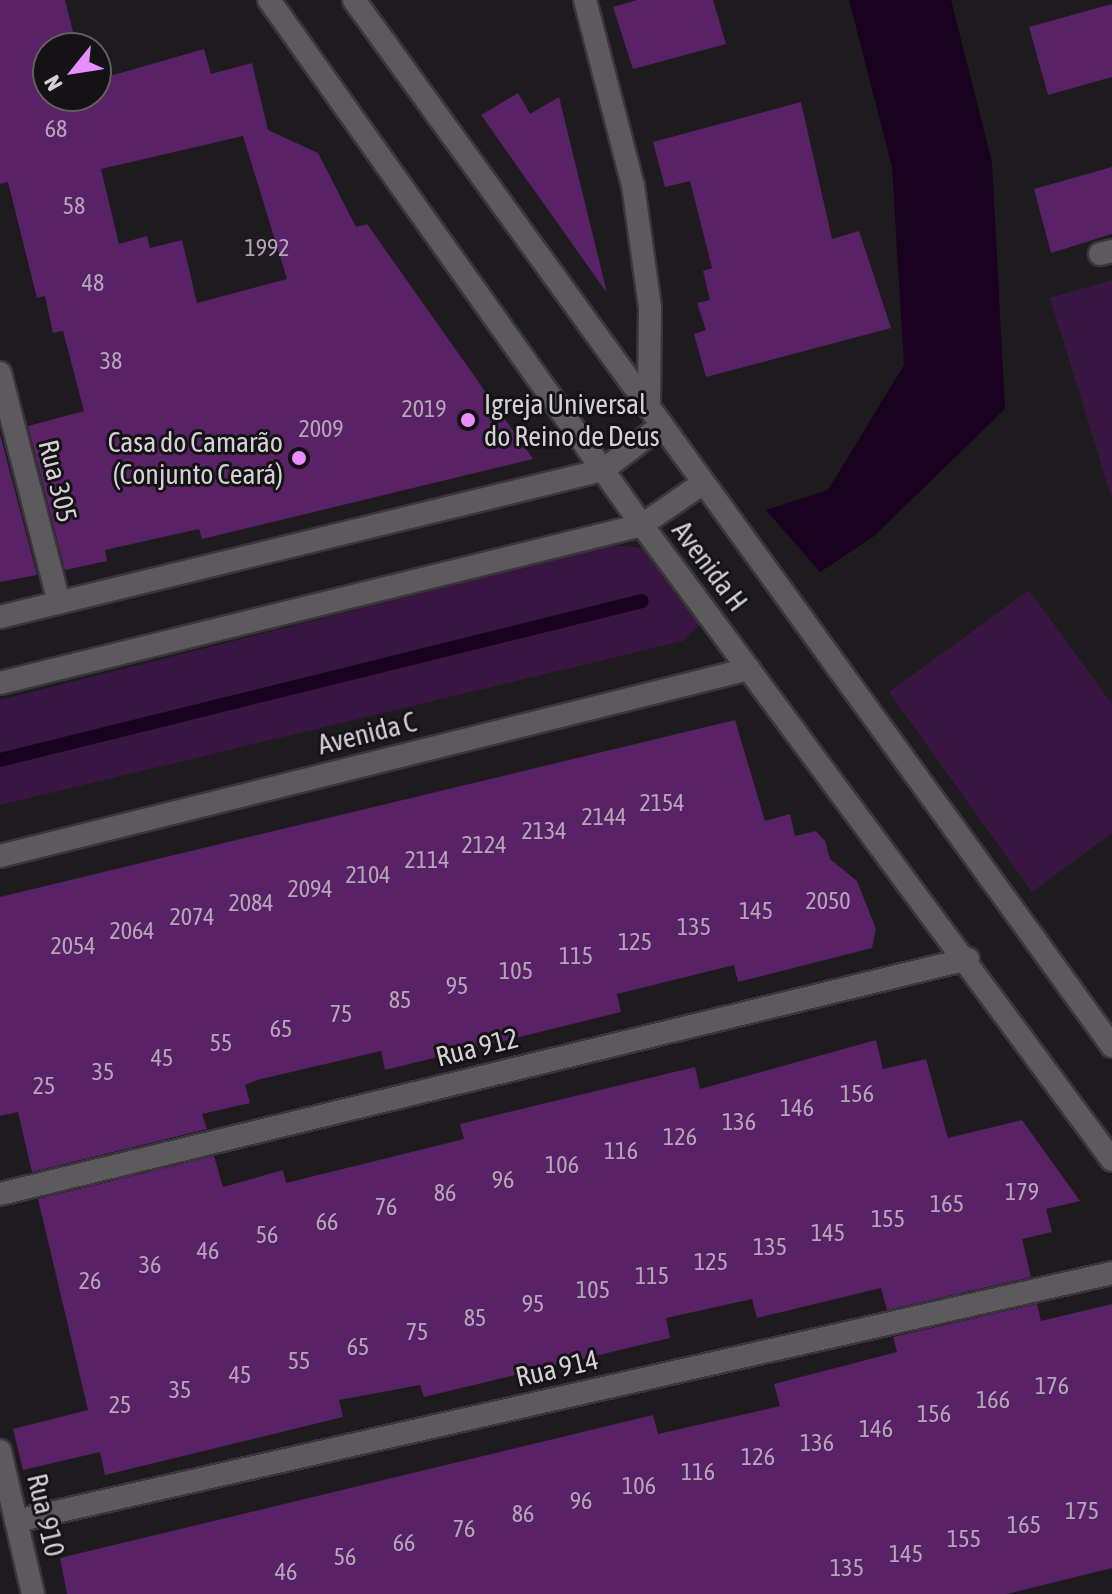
<!DOCTYPE html>
<html>
<head>
<meta charset="utf-8">
<style>
	body { margin:0 }
	#map { position:relative; width:1112px; height:1594px; overflow:hidden; background:#1d1b1e; font-family:"Asap Condensed",sans-serif }
	div>[style] { position:absolute }
	[style*='--x'] { left:calc(var(--x)*1px); top:calc(var(--y)*1px); width:calc(var(--w)*1px); rotate:calc(var(--a)*1deg) }
	.green>* { inset:0; background:#381641 }
	.water>* { inset:0; background:#1a0120 }
	.stream>* { height:14px; margin:-7px; padding:0 7px; transform-origin:7px; border-radius:7px; background:#1a0120 }
	.building>* { inset:0; background:#592266 }
	.roads { filter:drop-shadow(2px 0 #393739) drop-shadow(-2px 0 #393739) drop-shadow(0 2px #393739) drop-shadow(0 -2px #393739) }
	.minor>* { height:22px; margin:-11px; padding:0 11px; transform-origin:11px; border-radius:11px; background:#5d5a5e }
	.tertiary>* { height:22px; margin:-11px; padding:0 11px; transform-origin:11px; border-radius:11px; background:#5d5a5e }
	.dots>* { width:22px; height:22px; translate:-50% -50%; box-sizing:border-box; border:4px solid #141215; border-radius:50% }
	span { translate:-50% -50%; white-space:nowrap; text-align:center; line-height:1.15; -webkit-text-stroke:6px #141215; paint-order:stroke }
	.number-label { font-size:24px; color:#b4a5b8 }
	.number-label span { -webkit-text-stroke-width:0 }
	.poi-label { font-size:28px; color:#d3d1d4 }
	.left { translate:0 -50%; text-align:left }
	.right { translate:-100% -50%; text-align:right }
	.street-label { font-size:28px; color:#d3d1d4 }
	.north { position:absolute; left:32px; top:32px; width:80px; height:80px; box-sizing:border-box; background:#141215; border:2px solid #605e61; border-radius:50%; rotate:240deg; font-size:22px; font-weight:700; line-height:32px; text-align:center; color:#d3d1d4 }
	.north::after { content:''; display:block; margin:auto; width:28px; height:36px; background:#e88eff; clip-path:polygon(50% 0,100% 100%,50% 72%,0 100%) }
</style>
</head>
<body>
<div id="map">
	<div class="green">
		<i style="clip-path:polygon(1112px 280px,1112px 499px,1050px 298px)"></i>
		<i style="clip-path:polygon(612px 545px,644px 548px,700px 625px,683px 641px,0 805px,0 700px)"></i>
		<i style="clip-path:polygon(1029px 590px,1112px 704px,1112px 833px,1032px 892px,889px 692px)"></i>
	</div>
	<div class="water">
		<i style="clip-path:polygon(849px 0,951px 0,992px 162px,1005px 409px,873px 537px,820px 572px,766px 510px,828px 490px,904px 365px,892px 167px)"></i>
	</div>
	<div class="stream">
		<i style="--x:0;--y:760;--w:661;--a:-13.91"></i>
	</div>
	<div class="building">
		<i style="clip-path:polygon(evenodd,0 0,65px 0,77px 48px,48px 48px,48px 96px,96px 96px,96px 80px,204px 49px,211px 74px,252px 63px,268px 130px,318px 153px,356px 227px,367px 224px,533px 459px,202px 539px,199px 529px,105px 550px,107px 561px,65px 570px,28px 426px,84px 411px,63px 331px,53px 333px,45px 296px,37px 298px,8px 182px,0 184px,0 0,243px 136px,287px 279px,197px 303px,182px 240px,150px 248px,147px 236px,119px 244px,101px 169px,243px 136px)"></i>
		<i style="clip-path:polygon(637px 0,713px 0,726px 44px,633px 69px,613px 7px)"></i>
		<i style="clip-path:polygon(1112px 4px,1112px 77px,1048px 95px,1029px 27px)"></i>
		<i style="clip-path:polygon(518px 93px,530px 114px,559px 97px,607px 293px,481px 115px)"></i>
		<i style="clip-path:polygon(801px 102px,832px 239px,859px 231px,891px 328px,706px 377px,694px 334px,706px 330px,697px 303px,710px 300px,703px 271px,712px 268px,690px 181px,665px 187px,653px 142px)"></i>
		<i style="clip-path:polygon(1112px 167px,1112px 234px,1051px 253px,1034px 189px)"></i>
		<i style="clip-path:polygon(0 434px,37px 575px,0 582px)"></i>
		<i style="clip-path:polygon(735px 720px,765px 821px,790px 814px,795px 836px,816px 831px,825px 841px,830px 859px,857px 881px,876px 929px,872px 948px,738px 982px,734px 965px,617px 994px,621px 1012px,385px 1070px,381px 1051px,257px 1080px,245px 1085px,250px 1103px,202px 1114px,207px 1129px,32px 1172px,18px 1112px,0 1116px,0 897px)"></i>
		<i style="clip-path:polygon(876px 1040px,883px 1069px,926px 1059px,948px 1138px,1022px 1120px,1080px 1201px,1046px 1209px,1052px 1232px,1022px 1239px,1031px 1277px,887px 1310px,881px 1288px,757px 1318px,752px 1299px,666px 1318px,670px 1338px,424px 1397px,420px 1385px,339px 1400px,343px 1417px,105px 1475px,100px 1452px,23px 1470px,13px 1429px,88px 1410px,38px 1199px,214px 1156px,223px 1187px,283px 1170px,286px 1183px,464px 1139px,460px 1124px,695px 1067px,700px 1089px)"></i>
		<i style="clip-path:polygon(1037px 1304px,1041px 1321px,1112px 1304px,1112px 1568px,1007px 1594px,67px 1594px,60px 1558px,653px 1415px,658px 1434px,780px 1406px,774px 1384px,897px 1352px,893px 1337px)"></i>
	</div>
	<div class="roads">
		<div class="minor">
			<i style="--x:585;--y:0;--w:191;--a:75.5"></i>
			<i style="--x:633;--y:185;--w:124;--a:82.1"></i>
			<i style="--x:650;--y:308;--w:97;--a:90.6"></i>
			<i style="--x:1100;--y:254;--w:12;--a:-14"></i>
			<i style="--x:0;--y:373;--w:237;--a:75.6"></i>
			<i style="--x:0;--y:1194;--w:996;--a:-13.65"></i>
			<i style="--x:0;--y:1451;--w:147;--a:77"></i>
			<i style="--x:16;--y:1521;--w:1124;--a:-12.75"></i>
		</div>
		<div class="tertiary">
			<i style="--x:269;--y:0;--w:644;--a:54.61"></i>
			<i style="--x:642;--y:525;--w:790;--a:53.49"></i>
			<i style="--x:354;--y:0;--w:1292;--a:54.07"></i>
			<i style="--x:0;--y:617;--w:621;--a:-13.7"></i>
			<i style="--x:603;--y:470;--w:74;--a:-37.3"></i>
			<i style="--x:0;--y:683;--w:661;--a:-13.83"></i>
			<i style="--x:642;--y:525;--w:74;--a:-34.5"></i>
			<i style="--x:0;--y:856;--w:772;--a:-14.02"></i>
		</div>
	</div>
	<div class="dots">
		<i style="left:468px;top:420px;background:#e88eff"></i>
		<i style="left:299px;top:458px;background:#e88eff"></i>
	</div>
	<div class="number-label">
		<span style="left:56px;top:129px">68</span>
		<span style="left:74px;top:206px">58</span>
		<span style="left:267px;top:248px">1992</span>
		<span style="left:93px;top:283px">48</span>
		<span style="left:111px;top:361px">38</span>
		<span style="left:424px;top:409px">2019</span>
		<span style="left:321px;top:429px">2009</span>
		<span style="left:662px;top:803px">2154</span>
		<span style="left:604px;top:817px">2144</span>
		<span style="left:544px;top:831px">2134</span>
		<span style="left:484px;top:845px">2124</span>
		<span style="left:427px;top:860px">2114</span>
		<span style="left:368px;top:875px">2104</span>
		<span style="left:310px;top:889px">2094</span>
		<span style="left:828px;top:901px">2050</span>
		<span style="left:251px;top:903px">2084</span>
		<span style="left:756px;top:911px">145</span>
		<span style="left:192px;top:917px">2074</span>
		<span style="left:694px;top:927px">135</span>
		<span style="left:132px;top:931px">2064</span>
		<span style="left:635px;top:942px">125</span>
		<span style="left:73px;top:946px">2054</span>
		<span style="left:576px;top:956px">115</span>
		<span style="left:516px;top:971px">105</span>
		<span style="left:457px;top:986px">95</span>
		<span style="left:400px;top:1000px">85</span>
		<span style="left:341px;top:1014px">75</span>
		<span style="left:281px;top:1029px">65</span>
		<span style="left:221px;top:1043px">55</span>
		<span style="left:162px;top:1058px">45</span>
		<span style="left:103px;top:1072px">35</span>
		<span style="left:44px;top:1086px">25</span>
		<span style="left:857px;top:1094px">156</span>
		<span style="left:797px;top:1108px">146</span>
		<span style="left:739px;top:1122px">136</span>
		<span style="left:680px;top:1137px">126</span>
		<span style="left:621px;top:1151px">116</span>
		<span style="left:562px;top:1165px">106</span>
		<span style="left:503px;top:1180px">96</span>
		<span style="left:1022px;top:1192px">179</span>
		<span style="left:445px;top:1193px">86</span>
		<span style="left:947px;top:1204px">165</span>
		<span style="left:386px;top:1207px">76</span>
		<span style="left:888px;top:1219px">155</span>
		<span style="left:327px;top:1222px">66</span>
		<span style="left:828px;top:1233px">145</span>
		<span style="left:267px;top:1235px">56</span>
		<span style="left:770px;top:1247px">135</span>
		<span style="left:208px;top:1251px">46</span>
		<span style="left:711px;top:1262px">125</span>
		<span style="left:150px;top:1265px">36</span>
		<span style="left:652px;top:1276px">115</span>
		<span style="left:90px;top:1281px">26</span>
		<span style="left:593px;top:1290px">105</span>
		<span style="left:533px;top:1304px">95</span>
		<span style="left:475px;top:1318px">85</span>
		<span style="left:417px;top:1332px">75</span>
		<span style="left:358px;top:1347px">65</span>
		<span style="left:299px;top:1361px">55</span>
		<span style="left:240px;top:1375px">45</span>
		<span style="left:1052px;top:1386px">176</span>
		<span style="left:180px;top:1390px">35</span>
		<span style="left:993px;top:1400px">166</span>
		<span style="left:120px;top:1405px">25</span>
		<span style="left:934px;top:1414px">156</span>
		<span style="left:876px;top:1429px">146</span>
		<span style="left:817px;top:1443px">136</span>
		<span style="left:758px;top:1457px">126</span>
		<span style="left:698px;top:1472px">116</span>
		<span style="left:639px;top:1486px">106</span>
		<span style="left:581px;top:1501px">96</span>
		<span style="left:1082px;top:1511px">175</span>
		<span style="left:523px;top:1514px">86</span>
		<span style="left:1024px;top:1525px">165</span>
		<span style="left:464px;top:1529px">76</span>
		<span style="left:964px;top:1539px">155</span>
		<span style="left:404px;top:1543px">66</span>
		<span style="left:906px;top:1554px">145</span>
		<span style="left:345px;top:1557px">56</span>
		<span style="left:847px;top:1568px">135</span>
		<span style="left:286px;top:1572px">46</span>
	</div>
	<div class="poi-label">
		<span class="left" style="left:484px;top:420px">Igreja Universal<br>do Reino de Deus</span>
		<span class="right" style="left:283px;top:458px">Casa do Camarão<br>(Conjunto Ceará)</span>
	</div>
	<div class="street-label">
		<span style="left:58px;top:481px;rotate:76deg">Rua 305</span>
		<span style="left:710px;top:566px;rotate:53deg">Avenida H</span>
		<span style="left:367px;top:733px;rotate:-14deg">Avenida C</span>
		<span style="left:477px;top:1047px;rotate:-14deg">Rua 912</span>
		<span style="left:557px;top:1368px;rotate:-13deg">Rua 914</span>
		<span style="left:46px;top:1515px;rotate:77deg">Rua 910</span>
	</div>
	<div class="north">N</div>
</div>
</body>
</html>
